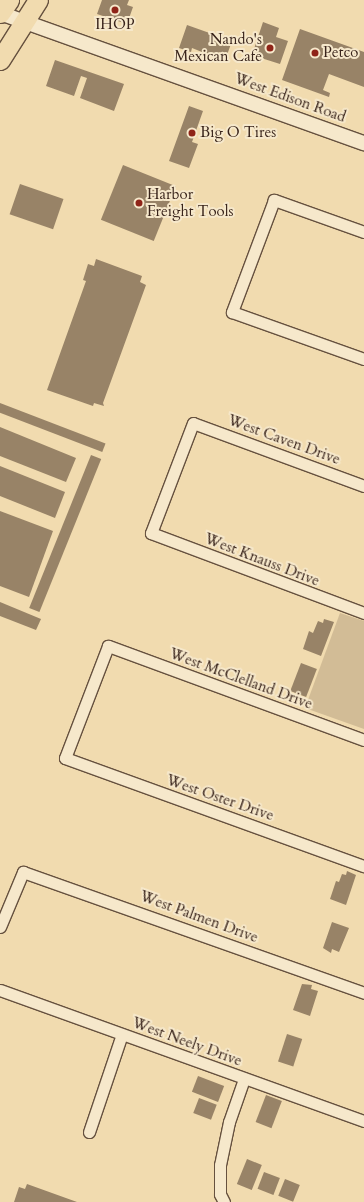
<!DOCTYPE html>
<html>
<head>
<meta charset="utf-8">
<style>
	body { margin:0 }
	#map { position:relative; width:364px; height:1202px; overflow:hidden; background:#f1dbaf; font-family:Cardo,serif }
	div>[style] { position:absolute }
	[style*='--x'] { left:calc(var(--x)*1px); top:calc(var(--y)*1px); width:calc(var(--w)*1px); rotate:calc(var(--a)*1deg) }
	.green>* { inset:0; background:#d2bc96 }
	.building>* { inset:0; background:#988367; transform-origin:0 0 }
	.roads { filter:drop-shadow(1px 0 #66513f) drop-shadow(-1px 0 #66513f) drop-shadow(0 1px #66513f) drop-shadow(0 -1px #66513f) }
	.minor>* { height:11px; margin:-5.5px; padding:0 5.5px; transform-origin:5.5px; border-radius:5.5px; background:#f6e8cb }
	.tertiary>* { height:14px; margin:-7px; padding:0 7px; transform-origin:7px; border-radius:7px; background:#f6e8cb }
	.trunk>* { height:19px; margin:-9.5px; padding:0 9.5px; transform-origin:9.5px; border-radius:9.5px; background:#f1dbaf }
	.dots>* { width:11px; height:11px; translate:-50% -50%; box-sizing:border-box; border:2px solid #f6e8cb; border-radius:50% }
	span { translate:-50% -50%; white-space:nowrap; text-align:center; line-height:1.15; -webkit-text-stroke:4px #f6e8cb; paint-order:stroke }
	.poi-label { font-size:15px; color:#38231a }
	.right { translate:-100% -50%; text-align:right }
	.left { translate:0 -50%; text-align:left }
	.street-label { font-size:15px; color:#38231a }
</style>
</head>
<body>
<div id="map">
	<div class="green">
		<i style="clip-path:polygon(340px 613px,364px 621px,364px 729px,305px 708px)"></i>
	</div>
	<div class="building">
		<i style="clip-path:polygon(102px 0,129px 0,127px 5px,133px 7px,127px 24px,97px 14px)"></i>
		<i style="clip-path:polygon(263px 22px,279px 28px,276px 37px,288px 41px,280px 64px,252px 55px)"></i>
		<i style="clip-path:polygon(187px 25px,232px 41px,227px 55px,219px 52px,217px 58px,192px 48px,191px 52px,179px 48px)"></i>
		<i style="clip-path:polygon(300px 29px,364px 52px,364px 87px,329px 74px,323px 90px,330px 93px,329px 97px,282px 80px)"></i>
		<i style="clip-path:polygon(55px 60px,124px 84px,114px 111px,80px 98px,87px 78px,81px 76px,74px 96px,46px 86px)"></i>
		<i style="clip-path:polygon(189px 106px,203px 111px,192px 142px,198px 144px,189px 168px,169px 161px)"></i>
		<i style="left:123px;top:165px;width:57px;height:59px;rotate:22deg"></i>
		<i style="left:20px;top:184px;width:46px;height:32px;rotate:19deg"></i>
		<i style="clip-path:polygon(96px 259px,142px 276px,140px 282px,146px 285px,103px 403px,104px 406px,94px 403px,93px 406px,47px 390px,86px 281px,83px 280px,88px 264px,94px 266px)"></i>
		<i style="left:0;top:403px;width:113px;height:9px;rotate:21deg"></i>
		<i style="clip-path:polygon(0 427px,76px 458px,66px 482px,0 456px)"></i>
		<i style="left:91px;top:455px;width:11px;height:165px;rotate:22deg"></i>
		<i style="clip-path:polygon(0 466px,65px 492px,55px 518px,0 496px)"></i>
		<i style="clip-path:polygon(0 511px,53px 531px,29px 597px,0 586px)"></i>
		<i style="clip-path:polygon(0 602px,41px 619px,36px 630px,0 616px)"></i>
		<i style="clip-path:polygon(324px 619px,334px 622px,321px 656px,303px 649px,309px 631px,313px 633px,318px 621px,323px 623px)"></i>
		<i style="left:301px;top:663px;width:17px;height:30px;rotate:21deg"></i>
		<i style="clip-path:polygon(347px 871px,356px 875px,346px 905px,330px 899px,336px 881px,339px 882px,342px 874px,346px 875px)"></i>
		<i style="clip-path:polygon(332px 922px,349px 928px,339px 952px,332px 949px,331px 953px,323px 948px)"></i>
		<i style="clip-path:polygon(302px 984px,312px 985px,311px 989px,318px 991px,310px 1016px,293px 1010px)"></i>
		<i style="left:287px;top:1034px;width:16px;height:29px;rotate:18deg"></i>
		<i style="left:198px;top:1076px;width:28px;height:17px;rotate:21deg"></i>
		<i style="left:266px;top:1095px;width:17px;height:29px;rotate:21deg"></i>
		<i style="left:199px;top:1098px;width:19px;height:16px;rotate:21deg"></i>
		<i style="left:247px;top:1159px;width:16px;height:27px;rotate:22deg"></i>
		<i style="left:264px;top:1172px;width:17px;height:18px;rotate:21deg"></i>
		<i style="left:285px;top:1179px;width:16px;height:18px;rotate:22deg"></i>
		<i style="clip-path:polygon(27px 1184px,77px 1202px,14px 1202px,19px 1187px,25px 1189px)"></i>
	</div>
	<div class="roads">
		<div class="minor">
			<i style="--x:364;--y:232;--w:96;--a:-160.4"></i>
			<i style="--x:274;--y:200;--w:120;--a:110.6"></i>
			<i style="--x:232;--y:312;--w:140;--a:19.6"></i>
			<i style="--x:364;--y:486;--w:182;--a:-159.8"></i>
			<i style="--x:193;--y:423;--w:118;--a:110.9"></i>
			<i style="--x:151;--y:533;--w:228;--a:20.6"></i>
			<i style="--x:364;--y:740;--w:273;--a:-159.8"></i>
			<i style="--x:108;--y:646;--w:120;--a:111"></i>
			<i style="--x:65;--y:758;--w:318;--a:19.9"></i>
			<i style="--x:0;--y:927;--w:60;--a:-67.3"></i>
			<i style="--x:23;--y:872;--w:362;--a:19.5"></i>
			<i style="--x:0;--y:990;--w:387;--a:19.8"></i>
			<i style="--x:89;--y:1132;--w:103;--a:-71.4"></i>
			<i style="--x:224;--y:1202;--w:9;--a:-117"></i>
			<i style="--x:220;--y:1194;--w:29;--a:-90"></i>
			<i style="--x:220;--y:1165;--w:44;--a:-78.2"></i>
			<i style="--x:229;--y:1122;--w:46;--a:-70.8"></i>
		</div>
		<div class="tertiary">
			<i style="--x:0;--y:13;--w:387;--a:19.7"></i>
		</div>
		<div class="trunk">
			<i style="--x:0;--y:13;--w:16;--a:-55"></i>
			<i style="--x:0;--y:60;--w:71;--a:-57.7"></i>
		</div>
	</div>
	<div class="dots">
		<i style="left:115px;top:10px;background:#8f2418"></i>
		<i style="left:270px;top:48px;background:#8f2418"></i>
		<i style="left:315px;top:53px;background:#8f2418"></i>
		<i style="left:192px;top:133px;background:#8f2418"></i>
		<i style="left:139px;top:203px;background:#8f2418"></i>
	</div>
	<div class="poi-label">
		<span style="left:115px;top:25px">IHOP</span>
		<span class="right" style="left:262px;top:48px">Nando's<br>Mexican Cafe</span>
		<span class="left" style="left:323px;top:53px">Petco</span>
		<span class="left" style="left:200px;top:133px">Big O Tires</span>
		<span class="left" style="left:147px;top:203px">Harbor<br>Freight Tools</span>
	</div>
	<div class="street-label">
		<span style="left:290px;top:98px;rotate:20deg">West Edison Road</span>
		<span style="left:284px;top:440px;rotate:20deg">West Caven Drive</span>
		<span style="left:262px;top:560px;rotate:21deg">West Knauss Drive</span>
		<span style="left:241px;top:679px;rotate:20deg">West McClelland Drive</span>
		<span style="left:220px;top:798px;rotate:19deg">West Oster Drive</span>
		<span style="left:199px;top:917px;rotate:20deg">West Palmen Drive</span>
		<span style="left:187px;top:1042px;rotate:20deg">West Neely Drive</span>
	</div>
</div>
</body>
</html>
